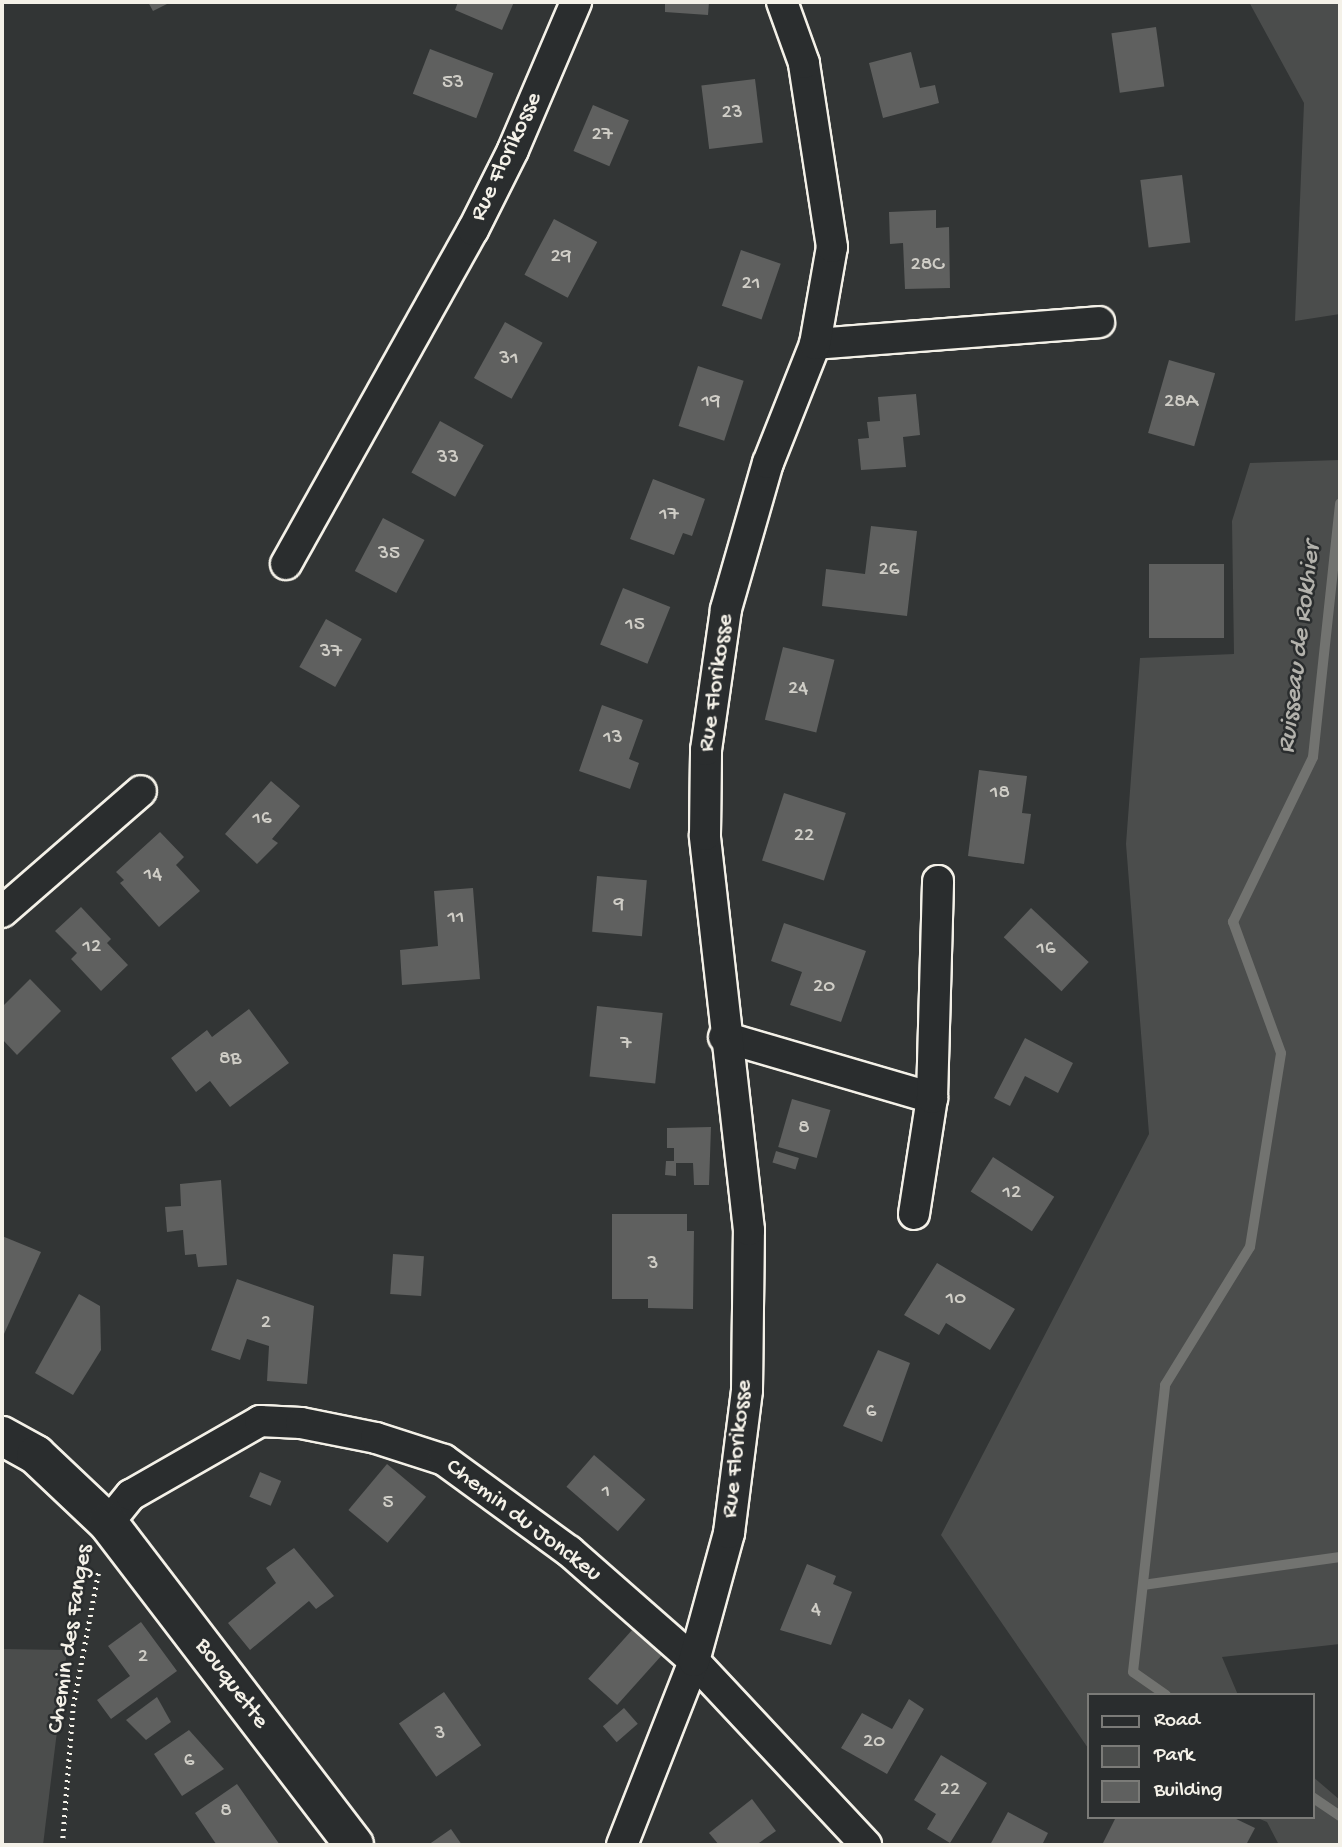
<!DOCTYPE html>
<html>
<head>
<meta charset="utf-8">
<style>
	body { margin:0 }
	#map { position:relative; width:1342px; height:1847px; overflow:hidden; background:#323535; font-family:"Gochi Hand",sans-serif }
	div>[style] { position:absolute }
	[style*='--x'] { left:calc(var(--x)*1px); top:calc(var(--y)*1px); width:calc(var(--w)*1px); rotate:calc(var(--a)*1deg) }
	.green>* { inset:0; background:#4b4d4c }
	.stream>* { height:10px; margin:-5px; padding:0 5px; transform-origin:5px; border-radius:5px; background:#727370 }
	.building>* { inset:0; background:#5f605f; transform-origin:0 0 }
	.path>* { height:4.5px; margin-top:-2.25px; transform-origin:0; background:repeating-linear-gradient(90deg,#f4f1e8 0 2px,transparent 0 7px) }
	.roads { filter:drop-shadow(2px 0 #f4f1e8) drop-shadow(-2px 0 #f4f1e8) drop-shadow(0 2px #f4f1e8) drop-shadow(0 -2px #f4f1e8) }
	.street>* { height:30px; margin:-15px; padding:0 15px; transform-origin:15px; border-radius:15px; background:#2a2d2e }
	.secondary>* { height:38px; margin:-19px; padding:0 19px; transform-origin:19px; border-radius:19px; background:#2a2d2e }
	span { translate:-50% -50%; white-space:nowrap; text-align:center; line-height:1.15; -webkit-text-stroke:5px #2a2d2e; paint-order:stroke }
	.number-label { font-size:21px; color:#cfcdc6 }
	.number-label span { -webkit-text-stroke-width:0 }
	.street-label { font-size:24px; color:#f4f1e8 }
	.water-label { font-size:26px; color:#b3b2ac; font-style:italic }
	.frame { position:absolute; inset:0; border:4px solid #f4f1e8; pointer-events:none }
	.legend { position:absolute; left:1087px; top:1693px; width:228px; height:126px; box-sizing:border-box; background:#2a2d2e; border:2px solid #7b7b78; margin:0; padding:9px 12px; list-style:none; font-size:21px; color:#f4f1e8 }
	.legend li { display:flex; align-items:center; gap:14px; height:35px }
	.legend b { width:35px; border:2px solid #7b7b78 }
</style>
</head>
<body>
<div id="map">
	<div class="green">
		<i style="clip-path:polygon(1249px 2px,1340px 2px,1340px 314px,1295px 321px,1304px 103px)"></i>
		<i style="clip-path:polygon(1340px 460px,1340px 1644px,1222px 1657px,1238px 1695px,1088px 1695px,1088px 1748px,941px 1535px,1149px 1134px,1126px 844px,1140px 658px,1234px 654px,1232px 521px,1250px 463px)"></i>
		<i style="clip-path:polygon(2px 1649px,67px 1650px,43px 1845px,2px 1845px)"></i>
		<i style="clip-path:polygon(1312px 1776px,1340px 1800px,1340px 1845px,1279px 1845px,1267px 1822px,1255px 1817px,1312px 1817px)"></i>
	</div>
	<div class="stream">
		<i style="--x:1143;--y:1585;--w:199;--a:-8.1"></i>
		<i style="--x:1166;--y:1695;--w:40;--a:-145.1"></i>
		<i style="--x:1133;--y:1672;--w:289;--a:-83.6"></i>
		<i style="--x:1165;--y:1385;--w:162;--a:-58.4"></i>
		<i style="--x:1250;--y:1247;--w:196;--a:-80.9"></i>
		<i style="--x:1281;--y:1053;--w:140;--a:-110.1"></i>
		<i style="--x:1233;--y:922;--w:183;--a:-64.1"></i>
		<i style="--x:1313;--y:757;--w:255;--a:-83.9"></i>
		<i style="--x:1312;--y:1797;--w:34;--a:34"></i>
	</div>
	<div class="building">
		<i style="clip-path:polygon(148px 2px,171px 2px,153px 11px)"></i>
		<i style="clip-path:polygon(458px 2px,514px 2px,502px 30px,455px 10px)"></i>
		<i style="clip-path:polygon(665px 2px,709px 2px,708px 15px,665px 12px)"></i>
		<i style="left:1156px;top:27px;width:60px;height:45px;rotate:82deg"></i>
		<i style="left:430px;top:49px;width:68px;height:48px;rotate:21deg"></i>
		<i style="clip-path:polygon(911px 52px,920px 88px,935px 85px,939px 103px,883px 118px,869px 63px)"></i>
		<i style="left:755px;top:79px;width:64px;height:54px;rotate:83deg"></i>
		<i style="left:593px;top:105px;width:39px;height:50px;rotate:23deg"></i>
		<i style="left:1182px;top:175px;width:68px;height:42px;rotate:83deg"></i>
		<i style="clip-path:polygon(936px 210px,936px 228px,949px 227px,950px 288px,905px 289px,903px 243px,890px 244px,889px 212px)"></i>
		<i style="left:554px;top:219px;width:49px;height:63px;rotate:28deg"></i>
		<i style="left:741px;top:250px;width:42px;height:59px;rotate:19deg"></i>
		<i style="left:505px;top:322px;width:43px;height:64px;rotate:29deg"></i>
		<i style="left:1169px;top:360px;width:48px;height:76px;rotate:16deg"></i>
		<i style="left:698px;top:366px;width:48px;height:63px;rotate:18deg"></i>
		<i style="clip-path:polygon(916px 394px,920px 435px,903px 437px,906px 467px,861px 470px,858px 439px,869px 438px,867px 422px,880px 421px,878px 397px)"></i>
		<i style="left:440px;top:421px;width:50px;height:59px;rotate:29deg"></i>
		<i style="clip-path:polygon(653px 479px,705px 499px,692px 536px,683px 533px,674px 555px,630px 539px)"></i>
		<i style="left:383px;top:518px;width:47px;height:60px;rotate:28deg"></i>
		<i style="clip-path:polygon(871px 526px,917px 531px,907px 616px,822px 606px,826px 569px,865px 574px)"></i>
		<i style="left:1149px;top:564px;width:75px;height:74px"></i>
		<i style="left:623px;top:588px;width:51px;height:61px;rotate:22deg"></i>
		<i style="left:326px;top:619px;width:41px;height:55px;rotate:29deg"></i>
		<i style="left:783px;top:647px;width:53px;height:75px;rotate:14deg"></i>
		<i style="clip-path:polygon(602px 705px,643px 720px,629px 759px,639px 763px,630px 789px,579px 771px)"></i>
		<i style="clip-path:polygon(979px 770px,1027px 776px,1022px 813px,1031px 814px,1024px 864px,968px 856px)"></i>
		<i style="clip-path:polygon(271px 781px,300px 806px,272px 839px,278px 843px,257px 864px,225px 834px)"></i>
		<i style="left:784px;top:793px;width:65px;height:71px;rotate:18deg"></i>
		<i style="clip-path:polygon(160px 832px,184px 857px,176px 865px,200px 891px,159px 927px,120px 883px,124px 880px,116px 872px)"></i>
		<i style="left:597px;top:876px;width:50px;height:56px;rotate:5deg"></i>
		<i style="clip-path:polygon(473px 888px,480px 979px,402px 985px,400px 950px,438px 946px,434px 891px)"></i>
		<i style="clip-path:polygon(81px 907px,111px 939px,107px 943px,128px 965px,101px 991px,71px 959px,77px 953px,55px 931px)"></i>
		<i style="left:1031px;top:908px;width:79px;height:40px;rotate:43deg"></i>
		<i style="clip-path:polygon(784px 923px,866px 951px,841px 1022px,790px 1005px,802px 972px,771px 961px)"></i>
		<i style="clip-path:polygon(30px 979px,61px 1011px,17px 1055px,2px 1039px,2px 1007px)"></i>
		<i style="left:597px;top:1006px;width:66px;height:71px;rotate:6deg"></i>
		<i style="clip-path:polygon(249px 1009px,289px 1063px,230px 1107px,210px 1081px,196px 1092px,171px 1058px,207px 1030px,212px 1037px)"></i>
		<i style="clip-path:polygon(1025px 1038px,1073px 1063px,1058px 1093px,1025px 1076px,1010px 1106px,994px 1098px)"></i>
		<i style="left:792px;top:1099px;width:40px;height:50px;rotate:16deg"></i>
		<i style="clip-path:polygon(711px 1127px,709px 1185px,694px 1185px,693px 1163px,676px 1163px,676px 1176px,665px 1175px,666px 1161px,674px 1161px,674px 1148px,667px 1148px,667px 1128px)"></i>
		<i style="left:776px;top:1151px;width:24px;height:12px;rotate:17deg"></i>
		<i style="left:993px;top:1157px;width:73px;height:41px;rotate:33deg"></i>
		<i style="clip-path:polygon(221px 1180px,227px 1265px,198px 1267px,196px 1254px,185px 1255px,183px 1230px,167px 1232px,165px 1207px,181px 1206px,180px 1184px)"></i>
		<i style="clip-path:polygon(612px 1214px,687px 1214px,687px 1231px,694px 1231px,693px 1309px,648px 1308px,648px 1299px,612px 1299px)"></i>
		<i style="clip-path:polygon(2px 1236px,41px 1252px,4px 1334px,2px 1333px)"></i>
		<i style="left:393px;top:1254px;width:31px;height:40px;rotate:4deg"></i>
		<i style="clip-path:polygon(937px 1263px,1015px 1309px,990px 1350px,946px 1323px,939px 1335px,904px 1315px)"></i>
		<i style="clip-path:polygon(237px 1279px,314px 1306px,307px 1384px,267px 1381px,269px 1346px,247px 1339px,240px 1360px,211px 1350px)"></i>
		<i style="clip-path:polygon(79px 1294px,100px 1306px,101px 1350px,73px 1395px,35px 1373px)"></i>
		<i style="clip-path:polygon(878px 1350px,910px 1363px,882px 1442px,843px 1426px)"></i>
		<i style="left:594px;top:1455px;width:68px;height:42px;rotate:41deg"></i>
		<i style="left:387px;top:1464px;width:51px;height:60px;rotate:40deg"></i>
		<i style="left:260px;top:1472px;width:23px;height:27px;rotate:23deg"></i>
		<i style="clip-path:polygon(294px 1548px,334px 1596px,316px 1609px,309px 1601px,250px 1650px,228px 1623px,276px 1583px,266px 1568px)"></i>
		<i style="clip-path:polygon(807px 1564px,836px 1576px,833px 1584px,852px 1592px,831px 1645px,780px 1630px)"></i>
		<i style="clip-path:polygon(141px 1622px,177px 1671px,111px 1719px,97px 1700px,130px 1676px,108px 1646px)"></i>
		<i style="left:633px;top:1629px;width:39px;height:67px;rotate:42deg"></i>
		<i style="left:444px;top:1692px;width:65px;height:55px;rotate:55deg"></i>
		<i style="clip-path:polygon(157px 1697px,171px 1722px,146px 1740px,126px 1720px)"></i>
		<i style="clip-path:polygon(909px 1699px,924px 1709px,887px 1774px,841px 1748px,862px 1713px,892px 1729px)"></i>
		<i style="left:624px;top:1708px;width:21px;height:28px;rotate:49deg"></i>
		<i style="clip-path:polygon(189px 1730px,224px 1769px,182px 1796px,154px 1754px)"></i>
		<i style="clip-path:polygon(941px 1755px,987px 1783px,950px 1843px,927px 1829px,936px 1814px,914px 1800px)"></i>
		<i style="clip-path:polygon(237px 1784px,256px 1811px,280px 1845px,217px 1845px,214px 1841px,195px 1813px)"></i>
		<i style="clip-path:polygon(752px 1799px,776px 1831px,756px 1845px,719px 1845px,709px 1833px)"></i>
		<i style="clip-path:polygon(1008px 1812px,1048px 1833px,1042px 1845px,990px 1845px)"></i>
		<i style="clip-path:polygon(1116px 1817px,1232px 1817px,1255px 1828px,1246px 1845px,1102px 1845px)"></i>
		<i style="clip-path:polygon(451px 1829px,462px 1845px,428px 1845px)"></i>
	</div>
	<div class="path">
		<i style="--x:62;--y:1845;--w:139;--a:-85.5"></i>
		<i style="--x:73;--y:1706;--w:139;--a:-79.3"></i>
	</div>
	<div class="roads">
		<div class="street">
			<i style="--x:815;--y:344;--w:285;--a:-4.4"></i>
			<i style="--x:286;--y:564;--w:383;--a:-60.8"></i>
			<i style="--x:473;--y:230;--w:89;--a:-63.4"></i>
			<i style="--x:513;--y:150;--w:161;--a:-66.9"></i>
			<i style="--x:2;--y:912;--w:184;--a:-41"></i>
			<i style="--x:724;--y:1037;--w:217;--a:16.3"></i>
			<i style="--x:914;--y:1214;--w:117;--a:-81.2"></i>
			<i style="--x:932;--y:1098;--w:217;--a:-88.4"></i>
			<i style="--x:108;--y:1523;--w:36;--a:-51"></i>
			<i style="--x:131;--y:1495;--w:149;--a:-29.8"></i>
			<i style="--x:260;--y:1421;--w:41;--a:2.8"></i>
			<i style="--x:301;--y:1423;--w:76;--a:11.3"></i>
			<i style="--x:376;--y:1438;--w:71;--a:17.9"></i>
			<i style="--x:444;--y:1460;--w:155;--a:36.1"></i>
			<i style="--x:569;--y:1551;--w:167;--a:41.3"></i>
			<i style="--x:694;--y:1661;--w:252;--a:46.9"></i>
			<i style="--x:622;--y:1845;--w:198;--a:-68.6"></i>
			<i style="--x:694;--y:1661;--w:133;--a:-74.7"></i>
			<i style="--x:729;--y:1533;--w:144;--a:-82.8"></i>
			<i style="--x:747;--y:1390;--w:160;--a:-89.3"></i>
			<i style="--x:749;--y:1230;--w:397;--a:-96.4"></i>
			<i style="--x:705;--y:835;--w:85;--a:-89.3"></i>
			<i style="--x:706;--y:750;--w:142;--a:-81.9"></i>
			<i style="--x:726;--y:609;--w:152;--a:-74"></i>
			<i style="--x:768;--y:463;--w:128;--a:-68.4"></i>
			<i style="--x:815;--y:344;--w:98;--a:-80.1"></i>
			<i style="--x:832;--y:247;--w:186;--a:-98.7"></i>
			<i style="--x:804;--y:63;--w:65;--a:-109.8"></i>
		</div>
		<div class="secondary">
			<i style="--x:2;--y:1436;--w:39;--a:29"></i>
			<i style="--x:36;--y:1455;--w:99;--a:43.4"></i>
			<i style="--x:108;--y:1523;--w:405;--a:52.6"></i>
		</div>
	</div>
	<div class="number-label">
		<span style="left:453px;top:84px">53</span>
		<span style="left:732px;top:114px">23</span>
		<span style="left:602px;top:136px">27</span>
		<span style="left:561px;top:258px">29</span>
		<span style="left:927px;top:266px">28C</span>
		<span style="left:751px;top:285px">21</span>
		<span style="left:509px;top:360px">31</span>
		<span style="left:711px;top:403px">19</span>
		<span style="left:1181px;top:403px">28A</span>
		<span style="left:448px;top:459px">33</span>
		<span style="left:669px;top:516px">17</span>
		<span style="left:389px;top:555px">35</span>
		<span style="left:889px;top:571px">26</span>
		<span style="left:635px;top:626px">15</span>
		<span style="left:331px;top:653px">37</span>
		<span style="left:798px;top:690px">24</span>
		<span style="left:613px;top:739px">13</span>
		<span style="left:1000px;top:794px">18</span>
		<span style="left:262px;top:820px">16</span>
		<span style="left:804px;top:837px">22</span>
		<span style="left:153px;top:876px">14</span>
		<span style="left:619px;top:906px">9</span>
		<span style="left:456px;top:919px">11</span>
		<span style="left:92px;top:948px">12</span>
		<span style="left:1046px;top:950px">16</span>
		<span style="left:824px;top:988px">20</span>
		<span style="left:626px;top:1045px">7</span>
		<span style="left:230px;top:1060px">8B</span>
		<span style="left:804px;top:1129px">8</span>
		<span style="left:1012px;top:1194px">12</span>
		<span style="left:653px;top:1265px">3</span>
		<span style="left:956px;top:1300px">10</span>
		<span style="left:266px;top:1324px">2</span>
		<span style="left:871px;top:1413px">6</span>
		<span style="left:606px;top:1493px">1</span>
		<span style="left:388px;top:1504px">5</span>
		<span style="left:816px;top:1611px">4</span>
		<span style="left:143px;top:1658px">2</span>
		<span style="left:440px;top:1735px">3</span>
		<span style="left:874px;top:1743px">20</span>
		<span style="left:189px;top:1762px">6</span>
		<span style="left:950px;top:1791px">22</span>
		<span style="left:226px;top:1812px">8</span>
	</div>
	<div class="street-label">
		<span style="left:507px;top:157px;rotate:-65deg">Rue Florikosse</span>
		<span style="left:717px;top:683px;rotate:-82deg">Rue Florikosse</span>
		<span style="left:738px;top:1449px;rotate:-84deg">Rue Florikosse</span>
		<span style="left:523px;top:1521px;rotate:37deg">Chemin du Jonckeu</span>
		<span style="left:71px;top:1639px;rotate:-81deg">Chemin des Fanges</span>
		<span style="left:231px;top:1684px;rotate:53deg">Bouquette</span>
	</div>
	<div class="water-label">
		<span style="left:1301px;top:648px;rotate:-83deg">Ruisseau de Rokhier</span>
	</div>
	<div class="frame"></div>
	<ul class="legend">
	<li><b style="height:9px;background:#2a2d2e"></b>Road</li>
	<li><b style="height:19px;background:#4b4d4c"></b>Park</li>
	<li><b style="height:19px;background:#5f605f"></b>Building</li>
	</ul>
</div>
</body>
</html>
